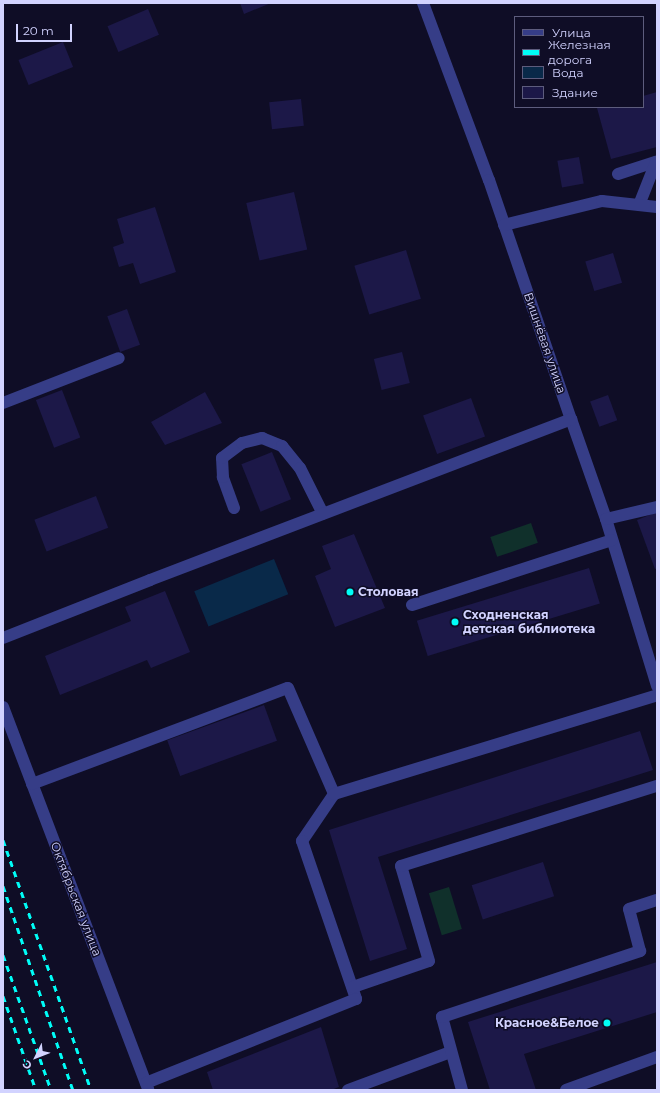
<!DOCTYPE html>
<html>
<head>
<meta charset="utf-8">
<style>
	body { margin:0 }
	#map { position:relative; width:660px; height:1093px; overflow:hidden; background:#0f0d26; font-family:Montserrat,sans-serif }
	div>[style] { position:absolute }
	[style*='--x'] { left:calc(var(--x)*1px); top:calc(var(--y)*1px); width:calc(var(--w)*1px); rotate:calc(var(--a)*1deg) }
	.green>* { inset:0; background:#10302b; transform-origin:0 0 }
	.water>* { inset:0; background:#092949; transform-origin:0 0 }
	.building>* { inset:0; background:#1c1848; transform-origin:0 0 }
	.minor>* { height:12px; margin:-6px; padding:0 6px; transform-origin:6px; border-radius:6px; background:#363d87 }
	.rail>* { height:3px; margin-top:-1.5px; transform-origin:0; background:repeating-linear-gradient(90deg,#00fdf7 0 6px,transparent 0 11px) }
	.dots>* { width:11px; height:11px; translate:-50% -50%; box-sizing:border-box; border:2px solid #0f0d26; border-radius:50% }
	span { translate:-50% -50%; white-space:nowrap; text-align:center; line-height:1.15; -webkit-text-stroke:3px #0f0d26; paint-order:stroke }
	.street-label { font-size:12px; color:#d2d3ff }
	.poi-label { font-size:12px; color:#d2d3ff; font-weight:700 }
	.left { translate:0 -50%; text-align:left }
	.right { translate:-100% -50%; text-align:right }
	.frame { position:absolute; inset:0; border:4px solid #d2d3ff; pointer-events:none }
	.legend { position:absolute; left:514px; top:16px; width:130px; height:92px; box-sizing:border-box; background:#0f0d26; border:1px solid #5d5c7d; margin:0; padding:5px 7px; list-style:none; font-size:12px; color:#d2d3ff }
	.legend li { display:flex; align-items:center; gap:8px; height:20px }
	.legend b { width:20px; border:1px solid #5d5c7d }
	.north { position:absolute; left:16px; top:1037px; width:40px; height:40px; -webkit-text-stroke:3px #0f0d26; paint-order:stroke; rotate:228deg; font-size:11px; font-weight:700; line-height:16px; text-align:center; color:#d2d3ff }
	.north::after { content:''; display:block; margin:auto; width:14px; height:18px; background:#d2d3ff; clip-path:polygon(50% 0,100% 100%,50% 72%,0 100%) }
	.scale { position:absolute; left:16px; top:24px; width:56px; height:18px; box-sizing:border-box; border:2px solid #d2d3ff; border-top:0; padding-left:5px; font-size:12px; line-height:14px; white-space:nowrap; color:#d2d3ff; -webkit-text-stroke:3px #0f0d26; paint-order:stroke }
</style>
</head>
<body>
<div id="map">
	<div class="green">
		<i style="left:531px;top:523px;width:21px;height:43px;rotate:71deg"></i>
		<i style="left:449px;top:887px;width:44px;height:21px;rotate:73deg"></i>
	</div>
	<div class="water">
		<i style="left:274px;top:559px;width:38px;height:86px;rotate:68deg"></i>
	</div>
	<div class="building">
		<i style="clip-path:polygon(240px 3px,271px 3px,244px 14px)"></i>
		<i style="left:148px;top:9px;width:28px;height:44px;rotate:67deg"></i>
		<i style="left:63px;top:42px;width:27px;height:48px;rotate:68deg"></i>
		<i style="clip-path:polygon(657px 92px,657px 147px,611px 159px,597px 108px,643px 107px,643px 96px)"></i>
		<i style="left:301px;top:99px;width:27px;height:32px;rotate:84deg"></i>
		<i style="left:579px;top:157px;width:27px;height:22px;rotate:80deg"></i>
		<i style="left:294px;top:192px;width:59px;height:49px;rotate:77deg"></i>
		<i style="clip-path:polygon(155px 207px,176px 272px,140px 284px,133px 263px,119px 267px,113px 247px,124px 243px,117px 219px)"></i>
		<i style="left:406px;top:250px;width:51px;height:54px;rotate:73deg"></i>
		<i style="left:613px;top:253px;width:31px;height:29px;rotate:73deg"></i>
		<i style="left:127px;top:309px;width:38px;height:21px;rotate:70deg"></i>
		<i style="left:402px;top:352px;width:32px;height:29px;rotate:76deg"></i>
		<i style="left:62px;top:390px;width:51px;height:28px;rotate:69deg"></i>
		<i style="clip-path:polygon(205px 392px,222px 423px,165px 445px,151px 422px)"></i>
		<i style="left:608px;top:395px;width:27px;height:19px;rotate:70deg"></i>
		<i style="left:471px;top:398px;width:41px;height:51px;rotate:70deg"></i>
		<i style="left:272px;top:452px;width:51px;height:33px;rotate:68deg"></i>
		<i style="left:96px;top:496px;width:34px;height:66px;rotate:69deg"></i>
		<i style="clip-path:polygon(657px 512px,657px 568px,655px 569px,637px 520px)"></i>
		<i style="clip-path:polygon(354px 534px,385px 608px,335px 627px,315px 576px,331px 569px,322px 546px)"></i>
		<i style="left:589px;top:568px;width:37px;height:180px;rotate:73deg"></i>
		<i style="clip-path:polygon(165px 591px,190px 652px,151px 668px,147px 660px,60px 695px,45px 656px,131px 621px,125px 607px)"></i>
		<i style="left:264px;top:705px;width:38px;height:103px;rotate:70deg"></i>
		<i style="clip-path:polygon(640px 731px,653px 770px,378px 857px,407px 949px,370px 961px,329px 830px)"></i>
		<i style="left:543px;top:862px;width:36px;height:75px;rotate:72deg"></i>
		<i style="clip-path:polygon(657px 962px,657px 1012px,524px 1054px,536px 1090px,490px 1090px,468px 1022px)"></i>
		<i style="clip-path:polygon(321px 1027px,339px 1087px,331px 1090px,213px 1090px,207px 1072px)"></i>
	</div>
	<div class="minor">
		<i style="--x:423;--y:3;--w:189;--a:69.6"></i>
		<i style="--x:489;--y:180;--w:253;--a:71.1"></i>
		<i style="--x:571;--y:419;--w:106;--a:70.7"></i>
		<i style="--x:606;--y:519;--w:175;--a:73"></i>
		<i style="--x:618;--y:174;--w:40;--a:-18"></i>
		<i style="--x:656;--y:162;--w:46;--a:111.6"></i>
		<i style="--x:504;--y:225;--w:101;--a:-13.8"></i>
		<i style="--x:602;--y:201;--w:55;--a:6.2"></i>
		<i style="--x:3;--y:403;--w:124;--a:-21.2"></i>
		<i style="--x:234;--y:508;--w:33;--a:-110"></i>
		<i style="--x:223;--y:477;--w:19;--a:-93"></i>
		<i style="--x:222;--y:458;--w:25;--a:-37"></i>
		<i style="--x:242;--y:443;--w:21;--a:-14"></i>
		<i style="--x:262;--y:438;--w:22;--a:22"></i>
		<i style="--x:282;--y:446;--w:28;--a:51"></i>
		<i style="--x:300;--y:468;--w:51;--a:63.4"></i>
		<i style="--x:606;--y:519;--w:52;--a:-13.2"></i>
		<i style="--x:412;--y:605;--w:210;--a:-18"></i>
		<i style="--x:3;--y:638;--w:158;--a:-21.5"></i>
		<i style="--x:150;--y:580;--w:451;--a:-20.9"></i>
		<i style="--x:3;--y:707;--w:409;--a:69.2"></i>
		<i style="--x:32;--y:784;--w:273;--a:-20.6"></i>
		<i style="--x:288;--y:688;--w:116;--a:66.5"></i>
		<i style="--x:334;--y:794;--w:57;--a:124.2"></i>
		<i style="--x:302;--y:841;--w:167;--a:71.1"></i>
		<i style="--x:356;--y:999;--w:226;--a:158.2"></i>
		<i style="--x:334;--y:794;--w:338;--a:-17"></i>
		<i style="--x:353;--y:987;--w:80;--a:-18.9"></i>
		<i style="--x:429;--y:961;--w:99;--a:-106.4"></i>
		<i style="--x:401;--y:866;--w:268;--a:-17.4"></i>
		<i style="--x:348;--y:1090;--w:109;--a:-20.4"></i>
		<i style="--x:462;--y:1090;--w:76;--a:-105.3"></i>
		<i style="--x:442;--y:1017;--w:209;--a:-18.4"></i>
		<i style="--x:640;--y:951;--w:43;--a:-104.7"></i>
		<i style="--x:629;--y:909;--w:29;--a:-18"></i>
		<i style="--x:566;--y:1090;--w:97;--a:-19.9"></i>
	</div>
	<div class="rail">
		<i style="--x:3;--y:840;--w:265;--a:70.6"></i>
		<i style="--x:3;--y:886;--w:216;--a:71.1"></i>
		<i style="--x:3;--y:955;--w:143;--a:70.4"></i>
		<i style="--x:3;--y:996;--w:100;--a:70.7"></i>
	</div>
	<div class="dots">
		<i style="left:350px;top:592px;background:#00fdf7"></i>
		<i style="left:455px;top:622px;background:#00fdf7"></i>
		<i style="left:607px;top:1023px;background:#00fdf7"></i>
	</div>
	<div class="street-label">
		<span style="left:545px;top:343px;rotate:71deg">Вишнёвая улица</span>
		<span style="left:76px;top:899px;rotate:69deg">Октябрьская улица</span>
	</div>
	<div class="poi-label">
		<span class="left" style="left:358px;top:592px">Столовая</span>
		<span class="left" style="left:463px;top:622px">Сходненская<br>детская библиотека</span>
		<span class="right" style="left:599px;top:1023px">Красное&amp;Белое</span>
	</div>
	<div class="frame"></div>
	<ul class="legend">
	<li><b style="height:5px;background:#363d87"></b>Улица</li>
	<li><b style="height:5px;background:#00fdf7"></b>Железная дорога</li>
	<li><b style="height:11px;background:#092949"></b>Вода</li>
	<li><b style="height:11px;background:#1c1848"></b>Здание</li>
	</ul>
	<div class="north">С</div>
	<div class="scale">20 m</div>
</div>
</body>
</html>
